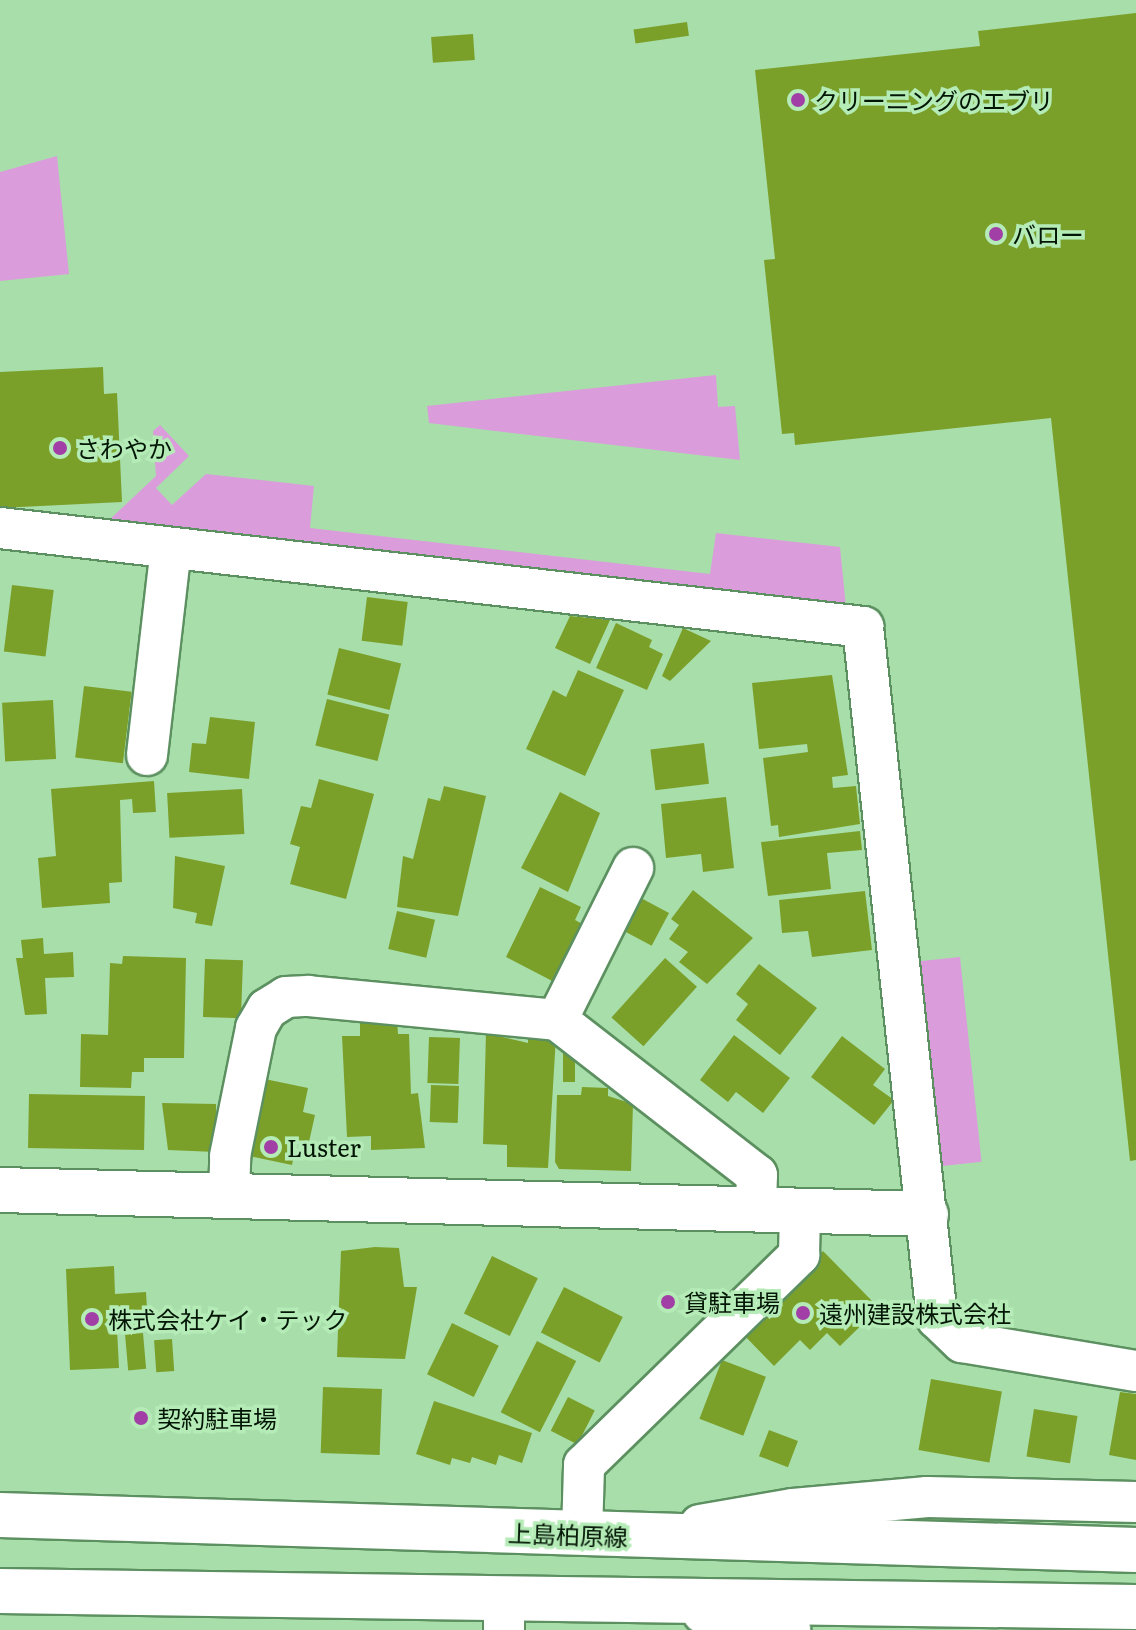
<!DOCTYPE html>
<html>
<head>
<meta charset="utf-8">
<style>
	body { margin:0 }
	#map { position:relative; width:1136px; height:1630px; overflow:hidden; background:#a8deaa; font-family:Literata,"Noto Sans JP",serif }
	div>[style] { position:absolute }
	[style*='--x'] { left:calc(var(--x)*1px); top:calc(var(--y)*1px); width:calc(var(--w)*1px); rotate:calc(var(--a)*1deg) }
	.green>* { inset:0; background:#db9cdc; transform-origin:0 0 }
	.building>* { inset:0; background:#7ba02a; transform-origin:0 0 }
	.roads { filter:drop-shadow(2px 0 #5c9060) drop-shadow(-2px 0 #5c9060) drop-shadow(0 2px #5c9060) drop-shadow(0 -2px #5c9060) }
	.minor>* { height:40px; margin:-20px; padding:0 20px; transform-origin:20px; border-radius:20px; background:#fff }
	.tertiary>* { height:44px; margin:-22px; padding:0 22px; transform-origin:22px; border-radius:22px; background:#fff }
	.dots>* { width:22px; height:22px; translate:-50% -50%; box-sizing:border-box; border:4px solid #b4ebb6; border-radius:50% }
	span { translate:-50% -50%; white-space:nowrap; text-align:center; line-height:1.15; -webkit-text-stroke:7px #b4ebb6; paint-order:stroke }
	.poi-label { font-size:24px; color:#031605 }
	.left { translate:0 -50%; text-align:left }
	.street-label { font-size:24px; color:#031605 }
</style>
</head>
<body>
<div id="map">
	<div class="green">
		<i style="clip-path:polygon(57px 156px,69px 274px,0 281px,0 172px)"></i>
		<i style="clip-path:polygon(716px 375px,718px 407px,735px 406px,740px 460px,429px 423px,427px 406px)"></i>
		<i style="clip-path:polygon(160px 425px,189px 456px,156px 488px,172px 505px,206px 474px,314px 486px,310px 528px,710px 574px,716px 533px,840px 547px,846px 607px,107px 522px,156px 476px,153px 431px)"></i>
		<i style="left:960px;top:957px;width:206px;height:46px;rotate:84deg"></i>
	</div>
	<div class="building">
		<i style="clip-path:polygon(1136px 13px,1136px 1160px,1130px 1161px,1051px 418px,795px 445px,794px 433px,782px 434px,764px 260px,775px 259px,755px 70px,980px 46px,978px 31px)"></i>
		<i style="left:687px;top:22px;width:14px;height:54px;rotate:82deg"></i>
		<i style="left:473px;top:34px;width:26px;height:42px;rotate:86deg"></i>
		<i style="clip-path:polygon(103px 367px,104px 394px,117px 393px,122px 502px,0 508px,0 372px)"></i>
		<i style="left:12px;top:585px;width:42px;height:67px;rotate:7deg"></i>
		<i style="left:367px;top:597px;width:41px;height:44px;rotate:7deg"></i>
		<i style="clip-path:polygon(570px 616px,610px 620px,590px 664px,555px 648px)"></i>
		<i style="clip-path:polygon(616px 623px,652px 640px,649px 647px,663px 654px,647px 690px,596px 668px)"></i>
		<i style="clip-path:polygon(683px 628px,711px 641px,670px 681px,662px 676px)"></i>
		<i style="left:339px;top:648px;width:64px;height:48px;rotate:14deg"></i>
		<i style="clip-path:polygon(578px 670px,624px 690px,585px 776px,526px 749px,553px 690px,566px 697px)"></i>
		<i style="clip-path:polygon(832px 675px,848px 775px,832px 777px,833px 788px,856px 786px,860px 824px,779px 837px,778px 825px,771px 826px,763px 758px,808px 752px,807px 744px,759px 749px,752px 683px)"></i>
		<i style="left:84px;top:686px;width:48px;height:72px;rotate:7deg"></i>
		<i style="left:327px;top:699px;width:64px;height:48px;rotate:14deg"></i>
		<i style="left:53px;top:700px;width:59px;height:51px;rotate:87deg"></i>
		<i style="clip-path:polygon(210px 717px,255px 722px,249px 779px,189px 772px,192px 743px,206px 744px)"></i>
		<i style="left:704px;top:743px;width:41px;height:54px;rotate:83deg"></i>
		<i style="clip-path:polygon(319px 779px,374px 794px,346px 899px,290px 884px,300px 847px,290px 844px,301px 806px,311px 808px)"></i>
		<i style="clip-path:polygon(154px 781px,156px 812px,133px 813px,132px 799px,120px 800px,122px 882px,109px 883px,110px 903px,42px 908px,38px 858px,56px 856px,51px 789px)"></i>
		<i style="clip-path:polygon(444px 786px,486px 796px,458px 916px,397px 907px,403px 856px,413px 859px,428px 798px,440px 801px)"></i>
		<i style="left:242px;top:789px;width:45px;height:75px;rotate:87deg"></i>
		<i style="clip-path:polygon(560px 792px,600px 813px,568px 892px,521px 868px)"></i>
		<i style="clip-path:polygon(726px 797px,734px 868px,703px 872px,701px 854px,666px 858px,661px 804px)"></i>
		<i style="clip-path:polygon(860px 831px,862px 850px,827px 853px,831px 889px,768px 896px,761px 842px)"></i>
		<i style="clip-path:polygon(175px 856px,225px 866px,212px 926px,195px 923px,197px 913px,173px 908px)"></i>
		<i style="clip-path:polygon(540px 887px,581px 907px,575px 920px,586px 926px,558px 984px,506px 957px)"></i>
		<i style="clip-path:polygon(693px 890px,753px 938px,707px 984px,679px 962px,688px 952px,669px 939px,679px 925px,671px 919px)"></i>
		<i style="clip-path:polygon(865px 891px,872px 950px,812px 957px,808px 931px,782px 933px,779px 900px)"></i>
		<i style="left:639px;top:897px;width:34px;height:37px;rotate:28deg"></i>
		<i style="left:397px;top:911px;width:39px;height:39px;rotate:13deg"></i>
		<i style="clip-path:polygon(43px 938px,44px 954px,73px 952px,74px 977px,45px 978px,47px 1014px,25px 1015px,16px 958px,23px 958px,21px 940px)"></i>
		<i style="clip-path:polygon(123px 956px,186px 958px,184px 1058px,144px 1058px,144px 1072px,132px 1072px,131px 1088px,80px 1087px,81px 1034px,108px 1035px,110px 963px,122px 964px)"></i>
		<i style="left:665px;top:958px;width:43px;height:80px;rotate:42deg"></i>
		<i style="left:205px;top:959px;width:38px;height:58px;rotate:2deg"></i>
		<i style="clip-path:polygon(759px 964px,817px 1008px,780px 1055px,736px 1020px,748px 1004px,736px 994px)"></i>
		<i style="clip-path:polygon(397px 1018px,398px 1034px,409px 1034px,411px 1094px,418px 1093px,425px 1148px,371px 1150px,371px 1136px,347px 1137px,342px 1036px,360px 1036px,360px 1019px)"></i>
		<i style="clip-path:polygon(528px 1031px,556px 1037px,548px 1168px,507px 1167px,507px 1145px,483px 1144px,486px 1033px,528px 1043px)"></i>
		<i style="clip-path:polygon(734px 1035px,790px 1078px,763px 1113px,736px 1092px,728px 1102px,700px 1080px)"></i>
		<i style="clip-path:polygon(842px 1036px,885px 1069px,873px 1085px,894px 1100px,874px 1125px,811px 1077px)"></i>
		<i style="left:429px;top:1037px;width:31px;height:46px;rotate:2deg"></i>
		<i style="left:563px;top:1049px;width:12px;height:33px"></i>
		<i style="clip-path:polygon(260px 1078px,308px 1088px,303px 1112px,315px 1115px,309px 1142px,297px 1140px,292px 1165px,244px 1155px)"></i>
		<i style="left:431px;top:1085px;width:28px;height:37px;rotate:2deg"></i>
		<i style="clip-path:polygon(582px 1087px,608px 1088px,608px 1096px,633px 1104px,631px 1171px,559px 1169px,555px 1162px,557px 1095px,581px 1095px)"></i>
		<i style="left:29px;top:1094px;width:116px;height:54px;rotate:1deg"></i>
		<i style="clip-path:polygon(162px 1103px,216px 1104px,216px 1152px,168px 1150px)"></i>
		<i style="clip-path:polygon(375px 1247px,399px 1248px,404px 1287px,417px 1287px,405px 1359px,337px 1357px,341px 1251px)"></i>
		<i style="clip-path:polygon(823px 1251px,879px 1308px,840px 1346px,827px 1333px,810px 1350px,800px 1340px,774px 1366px,741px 1332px)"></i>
		<i style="left:492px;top:1256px;width:51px;height:64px;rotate:26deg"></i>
		<i style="clip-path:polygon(114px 1266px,115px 1294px,146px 1292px,148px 1326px,117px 1329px,119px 1368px,70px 1370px,66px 1269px)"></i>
		<i style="left:564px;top:1287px;width:66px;height:51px;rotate:27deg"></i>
		<i style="left:452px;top:1323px;width:52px;height:57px;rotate:26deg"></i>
		<i style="left:143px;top:1333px;width:36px;height:18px;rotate:85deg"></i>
		<i style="left:172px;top:1339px;width:32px;height:18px;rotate:86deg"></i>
		<i style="left:537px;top:1341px;width:44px;height:80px;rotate:27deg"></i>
		<i style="left:722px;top:1360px;width:47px;height:63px;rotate:21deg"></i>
		<i style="left:931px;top:1379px;width:72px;height:72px;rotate:10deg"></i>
		<i style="left:323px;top:1387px;width:59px;height:66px;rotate:2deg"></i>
		<i style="clip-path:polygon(1120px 1392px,1136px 1394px,1136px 1460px,1109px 1455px)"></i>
		<i style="left:568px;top:1397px;width:30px;height:38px;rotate:27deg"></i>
		<i style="clip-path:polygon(434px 1401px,532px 1433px,522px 1463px,499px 1455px,496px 1465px,472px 1457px,470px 1463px,452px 1458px,450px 1465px,416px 1454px)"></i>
		<i style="left:1034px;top:1409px;width:44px;height:48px;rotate:9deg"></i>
		<i style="left:769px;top:1430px;width:31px;height:28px;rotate:21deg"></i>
	</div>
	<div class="roads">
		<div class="minor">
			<i style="--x:0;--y:528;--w:869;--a:6.54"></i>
			<i style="--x:863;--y:627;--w:695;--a:83.89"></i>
			<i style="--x:937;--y:1318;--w:35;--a:44"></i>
			<i style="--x:962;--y:1342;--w:176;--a:9.5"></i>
			<i style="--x:147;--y:755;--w:208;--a:-83.4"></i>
			<i style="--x:557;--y:1020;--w:170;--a:-63.4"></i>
			<i style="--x:229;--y:1194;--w:38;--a:-88"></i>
			<i style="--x:230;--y:1156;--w:131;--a:-78.5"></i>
			<i style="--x:256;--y:1028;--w:22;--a:-60"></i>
			<i style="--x:267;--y:1009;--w:22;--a:-32"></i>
			<i style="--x:286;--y:997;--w:22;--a:-3"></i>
			<i style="--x:308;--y:996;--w:250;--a:5.5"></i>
			<i style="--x:557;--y:1020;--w:253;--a:37.8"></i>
			<i style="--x:757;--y:1175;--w:34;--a:92"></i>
			<i style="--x:700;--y:1525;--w:94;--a:-9.8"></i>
			<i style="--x:793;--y:1509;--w:135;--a:-5.1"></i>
			<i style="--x:927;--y:1497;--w:209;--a:1.4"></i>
			<i style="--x:582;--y:1534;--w:69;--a:-88.3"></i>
			<i style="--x:584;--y:1465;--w:301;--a:-44.3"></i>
			<i style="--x:799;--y:1255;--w:44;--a:-88.7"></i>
			<i style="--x:504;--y:1601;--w:29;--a:90"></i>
			<i style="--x:703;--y:1613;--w:89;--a:11.1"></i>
		</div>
		<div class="tertiary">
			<i style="--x:0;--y:1190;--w:926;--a:1.48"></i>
			<i style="--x:0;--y:1515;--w:1137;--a:1.76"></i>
			<i style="--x:0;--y:1591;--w:1136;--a:0.81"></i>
		</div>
	</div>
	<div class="dots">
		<i style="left:798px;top:100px;background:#a13fa6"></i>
		<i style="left:996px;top:234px;background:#a13fa6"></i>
		<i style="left:60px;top:448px;background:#a13fa6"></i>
		<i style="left:271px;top:1147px;background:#a13fa6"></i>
		<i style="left:668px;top:1302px;background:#a13fa6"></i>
		<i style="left:803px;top:1313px;background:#a13fa6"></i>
		<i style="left:92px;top:1319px;background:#a13fa6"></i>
		<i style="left:141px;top:1418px;background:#a13fa6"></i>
	</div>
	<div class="poi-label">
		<span class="left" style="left:814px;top:100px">クリーニングのエブリ</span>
		<span class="left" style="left:1012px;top:234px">バロー</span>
		<span class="left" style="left:76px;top:448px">さわやか</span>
		<span class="left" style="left:287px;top:1147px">Luster</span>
		<span class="left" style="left:684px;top:1302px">貸駐車場</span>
		<span class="left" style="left:819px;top:1313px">遠州建設株式会社</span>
		<span class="left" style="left:108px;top:1319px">株式会社ケイ・テック</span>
		<span class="left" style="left:157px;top:1418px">契約駐車場</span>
	</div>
	<div class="street-label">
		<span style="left:568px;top:1534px;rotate:2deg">上島柏原線</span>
	</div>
</div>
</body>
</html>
